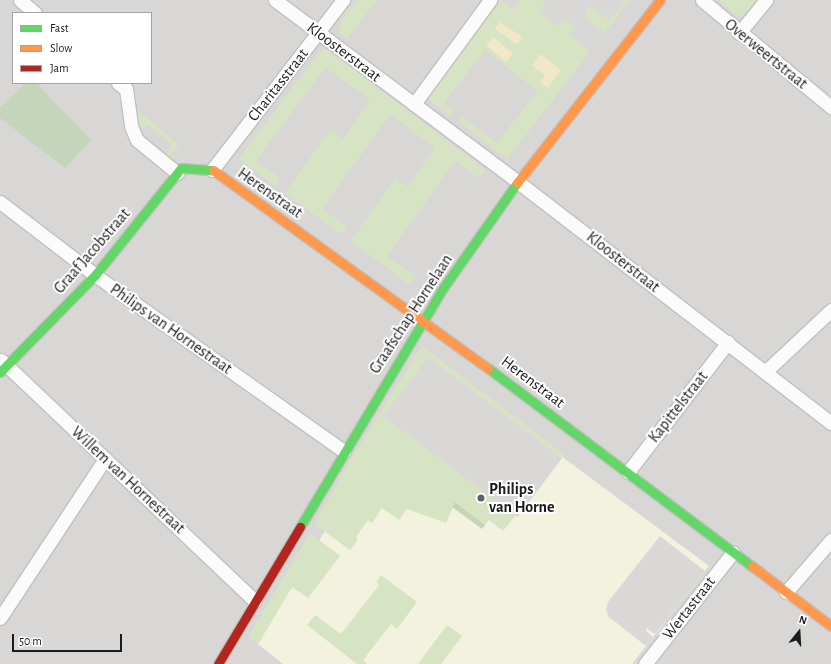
<!DOCTYPE html>
<html>
<head>
<meta charset="utf-8">
<style>
	body { margin:0 }
	#map { position:relative; width:831px; height:664px; overflow:hidden; background:#e9e7e3; font-family:"Alegreya Sans",sans-serif }
	div>[style] { position:absolute }
	[style*='--x'] { left:calc(var(--x)*1px); top:calc(var(--y)*1px); width:calc(var(--w)*1px); rotate:calc(var(--a)*1deg) }
	.residential>* { inset:0; background:#d8d7d5 }
	.education>* { inset:0; background:#f3f2de }
	.grass>* { inset:0; background:#d6e4c4 }
	.forest>* { inset:0; background:#c5d5ba }
	.sand>* { inset:0; background:#f1e8c8; transform-origin:0 0 }
	.parking>* { inset:0; background:#d9d8d7; transform-origin:0 0 }
	.roads { filter:drop-shadow(1px 0 #c2c1bf) drop-shadow(-1px 0 #c2c1bf) drop-shadow(0 1px #c2c1bf) drop-shadow(0 -1px #c2c1bf) }
	.street>* { height:13px; margin:-6.5px; padding:0 6.5px; transform-origin:6.5px; border-radius:6.5px; background:#fcfbfb }
	.fast>* { height:9px; margin:-4.5px; padding:0 4.5px; transform-origin:4.5px; border-radius:4.5px; background:#63d668 }
	.slow>* { height:9px; margin:-4.5px; padding:0 4.5px; transform-origin:4.5px; border-radius:4.5px; background:#ff974d }
	.jam>* { height:9px; margin:-4.5px; padding:0 4.5px; transform-origin:4.5px; border-radius:4.5px; background:#b3261e }
	.dots>* { width:11px; height:11px; translate:-50% -50%; box-sizing:border-box; border:2px solid #fff; border-radius:50% }
	span { translate:-50% -50%; white-space:nowrap; text-align:center; line-height:1.15; -webkit-text-stroke:4px #fff; paint-order:stroke }
	.street-label { font-size:16px; color:#1b1b1b }
	.poi-label { font-size:16px; color:#1b1b1b; font-weight:700 }
	.left { translate:0 -50%; text-align:left }
	.legend { position:absolute; left:12px; top:12px; width:140px; height:72px; box-sizing:border-box; background:#fff; border:1px solid #a4a4a4; margin:0; padding:5px 7px; list-style:none; font-size:12px; color:#1b1b1b }
	.legend li { display:flex; align-items:center; gap:8px; height:20px }
	.legend b { width:20px; border:1px solid #a4a4a4 }
	.north { position:absolute; left:779px; top:612px; width:40px; height:40px; -webkit-text-stroke:3px #fff; paint-order:stroke; rotate:18deg; font-size:11px; font-weight:700; line-height:16px; text-align:center; color:#1b1b1b }
	.north::after { content:''; display:block; margin:auto; width:14px; height:18px; background:#1b1b1b; clip-path:polygon(50% 0,100% 100%,50% 72%,0 100%) }
	.scale { position:absolute; left:12px; top:634px; width:110px; height:18px; box-sizing:border-box; border:2px solid #1b1b1b; border-top:0; padding-left:5px; font-size:12px; line-height:14px; white-space:nowrap; color:#1b1b1b; -webkit-text-stroke:3px #fff; paint-order:stroke }
</style>
</head>
<body>
<div id="map">
	<div class="residential">
		<i style="clip-path:polygon(evenodd,0 0,831px 0,831px 664px,0 664px,0 0,13px 13px,151px 13px,151px 83px,13px 83px,13px 13px)"></i>
	</div>
	<div class="education">
		<i style="clip-path:polygon(428px 357px,709px 566px,632px 664px,283px 664px,258px 644px)"></i>
	</div>
	<div class="grass">
		<i style="clip-path:polygon(358px 0,377px 0,347px 39px,340px 33px,339px 24px)"></i>
		<i style="clip-path:polygon(evenodd,501px 0,513px 10px,520px 0,543px 0,546px 2px,539px 12px,557px 26px,564px 18px,575px 27px,569px 35px,590px 52px,507px 159px,459px 122px,462px 117px,497px 143px,538px 91px,485px 50px,444px 103px,454px 111px,450px 116px,426px 97px,501px 0,500px 22px,521px 37px,516px 44px,495px 29px,500px 22px)"></i>
		<i style="clip-path:polygon(630px 0,604px 33px,588px 20px,586px 13px,589px 5px)"></i>
		<i style="clip-path:polygon(719px 0,757px 0,741px 18px)"></i>
		<i style="clip-path:polygon(327px 49px,485px 170px,479px 178px,455px 161px,387px 256px,415px 276px,410px 285px,351px 241px,395px 178px,408px 187px,435px 148px,390px 114px,322px 209px,347px 227px,341px 234px,285px 193px,330px 130px,343px 139px,370px 100px,325px 67px,256px 161px,281px 179px,276px 186px,239px 159px,320px 51px)"></i>
		<i style="clip-path:polygon(138px 111px,179px 144px,170px 157px,166px 154px,173px 145px,148px 124px,141px 132px,137px 115px)"></i>
		<i style="clip-path:polygon(422px 346px,564px 454px,562px 458px,428px 358px,391px 420px,516px 515px,503px 531px,489px 520px,485px 525px,455px 502px,446px 523px,407px 509px,399px 520px,382px 508px,372px 523px,368px 520px,356px 537px,358px 540px,350px 550px,314px 524px,353px 456px)"></i>
		<i style="clip-path:polygon(310px 533px,340px 556px,308px 598px,292px 587px,258px 644px,248px 637px)"></i>
		<i style="clip-path:polygon(381px 575px,417px 602px,397px 629px,391px 624px,363px 660px,367px 664px,357px 664px,307px 625px,315px 615px,341px 634px,379px 585px,376px 582px)"></i>
		<i style="clip-path:polygon(447px 625px,462px 636px,441px 664px,418px 664px)"></i>
	</div>
	<div class="forest">
		<i style="clip-path:polygon(26px 83px,36px 83px,91px 140px,65px 168px,0 118px,0 107px)"></i>
		<i style="clip-path:polygon(455px 502px,485px 525px,482px 529px,452px 507px)"></i>
	</div>
	<div class="sand">
		<i style="left:500px;top:22px;width:27px;height:9px;rotate:34deg"></i>
		<i style="left:493px;top:37px;width:26px;height:11px;rotate:39deg"></i>
		<i style="clip-path:polygon(541px 54px,561px 70px,548px 88px,540px 82px,545px 75px,532px 65px)"></i>
	</div>
	<div class="parking">
		<i style="clip-path:polygon(543px 0,563px 0,571px 6px,573px 4px,568px 0,623px 0,624px 3px,609px 20px,589px 5px,586px 13px,588px 20px,601px 30px,587px 49px,569px 35px,575px 27px,564px 18px,557px 26px,539px 11px,546px 2px)"></i>
		<i style="left:428px;top:357px;width:168px;height:74px;rotate:37deg"></i>
		<i style="clip-path:polygon(660px 536px,705px 571px,655px 634px,646px 628px,646px 631px,653px 637px,646px 646px,609px 617px,606px 610px,608px 602px)"></i>
	</div>
	<div class="roads">
		<div class="street">
			<i style="--x:20;--y:0;--w:20;--a:41"></i>
			<i style="--x:275;--y:0;--w:304;--a:36.8"></i>
			<i style="--x:518;--y:182;--w:395;--a:37.6"></i>
			<i style="--x:702;--y:0;--w:168;--a:39.7"></i>
			<i style="--x:739;--y:33;--w:43;--a:-50.7"></i>
			<i style="--x:118;--y:83;--w:10;--a:37"></i>
			<i style="--x:126;--y:89;--w:37;--a:82"></i>
			<i style="--x:131;--y:126;--w:15;--a:67"></i>
			<i style="--x:137;--y:140;--w:52;--a:39.5"></i>
			<i style="--x:414;--y:104;--w:129;--a:-53.8"></i>
			<i style="--x:212;--y:170;--w:215;--a:-52.4"></i>
			<i style="--x:0;--y:202;--w:120;--a:37.5"></i>
			<i style="--x:95;--y:275;--w:305;--a:35.3"></i>
			<i style="--x:1;--y:360;--w:350;--a:43.5"></i>
			<i style="--x:765;--y:372;--w:91;--a:-43.2"></i>
			<i style="--x:628;--y:472;--w:164;--a:-52.4"></i>
			<i style="--x:786;--y:592;--w:69;--a:-49.1"></i>
			<i style="--x:0;--y:618;--w:191;--a:-56.6"></i>
			<i style="--x:645;--y:664;--w:142;--a:-51.8"></i>
		</div>
		<div class="fast">
			<i style="--x:488;--y:368;--w:330;--a:36.9"></i>
			<i style="--x:0;--y:372;--w:136;--a:-45.6"></i>
			<i style="--x:95;--y:275;--w:137;--a:-51.2"></i>
			<i style="--x:181;--y:168;--w:32;--a:4"></i>
			<i style="--x:300;--y:527;--w:275;--a:-59.1"></i>
			<i style="--x:441;--y:291;--w:132;--a:-54.9"></i>
		</div>
		<div class="slow">
			<i style="--x:213;--y:170;--w:339;--a:35.8"></i>
			<i style="--x:517;--y:183;--w:232;--a:-52"></i>
			<i style="--x:752;--y:566;--w:99;--a:37.2"></i>
		</div>
		<div class="jam">
			<i style="--x:218;--y:664;--w:160;--a:-59.1"></i>
		</div>
	</div>
	<div class="dots">
		<i style="left:481px;top:498px;background:#636261"></i>
	</div>
	<div class="street-label">
		<span style="left:344px;top:52px;rotate:37deg">Kloosterstraat</span>
		<span style="left:766px;top:54px;rotate:39deg">Overweertstraat</span>
		<span style="left:278px;top:85px;rotate:-52deg">Charitasstraat</span>
		<span style="left:270px;top:193px;rotate:35deg">Herenstraat</span>
		<span style="left:92px;top:251px;rotate:-49deg">Graaf Jacobstraat</span>
		<span style="left:623px;top:262px;rotate:38deg">Kloosterstraat</span>
		<span style="left:411px;top:314px;rotate:-57deg">Graafschap Hornelaan</span>
		<span style="left:171px;top:329px;rotate:35deg">Philips van Hornestraat</span>
		<span style="left:533px;top:382px;rotate:37deg">Herenstraat</span>
		<span style="left:678px;top:407px;rotate:-52deg">Kapittelstraat</span>
		<span style="left:128px;top:480px;rotate:43deg">Willem van Hornestraat</span>
		<span style="left:689px;top:608px;rotate:-52deg">Wertastraat</span>
	</div>
	<div class="poi-label">
		<span class="left" style="left:489px;top:498px">Philips<br>van Horne</span>
	</div>
	<ul class="legend">
	<li><b style="height:5px;background:#63d668"></b>Fast</li>
	<li><b style="height:5px;background:#ff974d"></b>Slow</li>
	<li><b style="height:5px;background:#b3261e"></b>Jam</li>
	</ul>
	<div class="north">N</div>
	<div class="scale">50 m</div>
</div>
</body>
</html>
